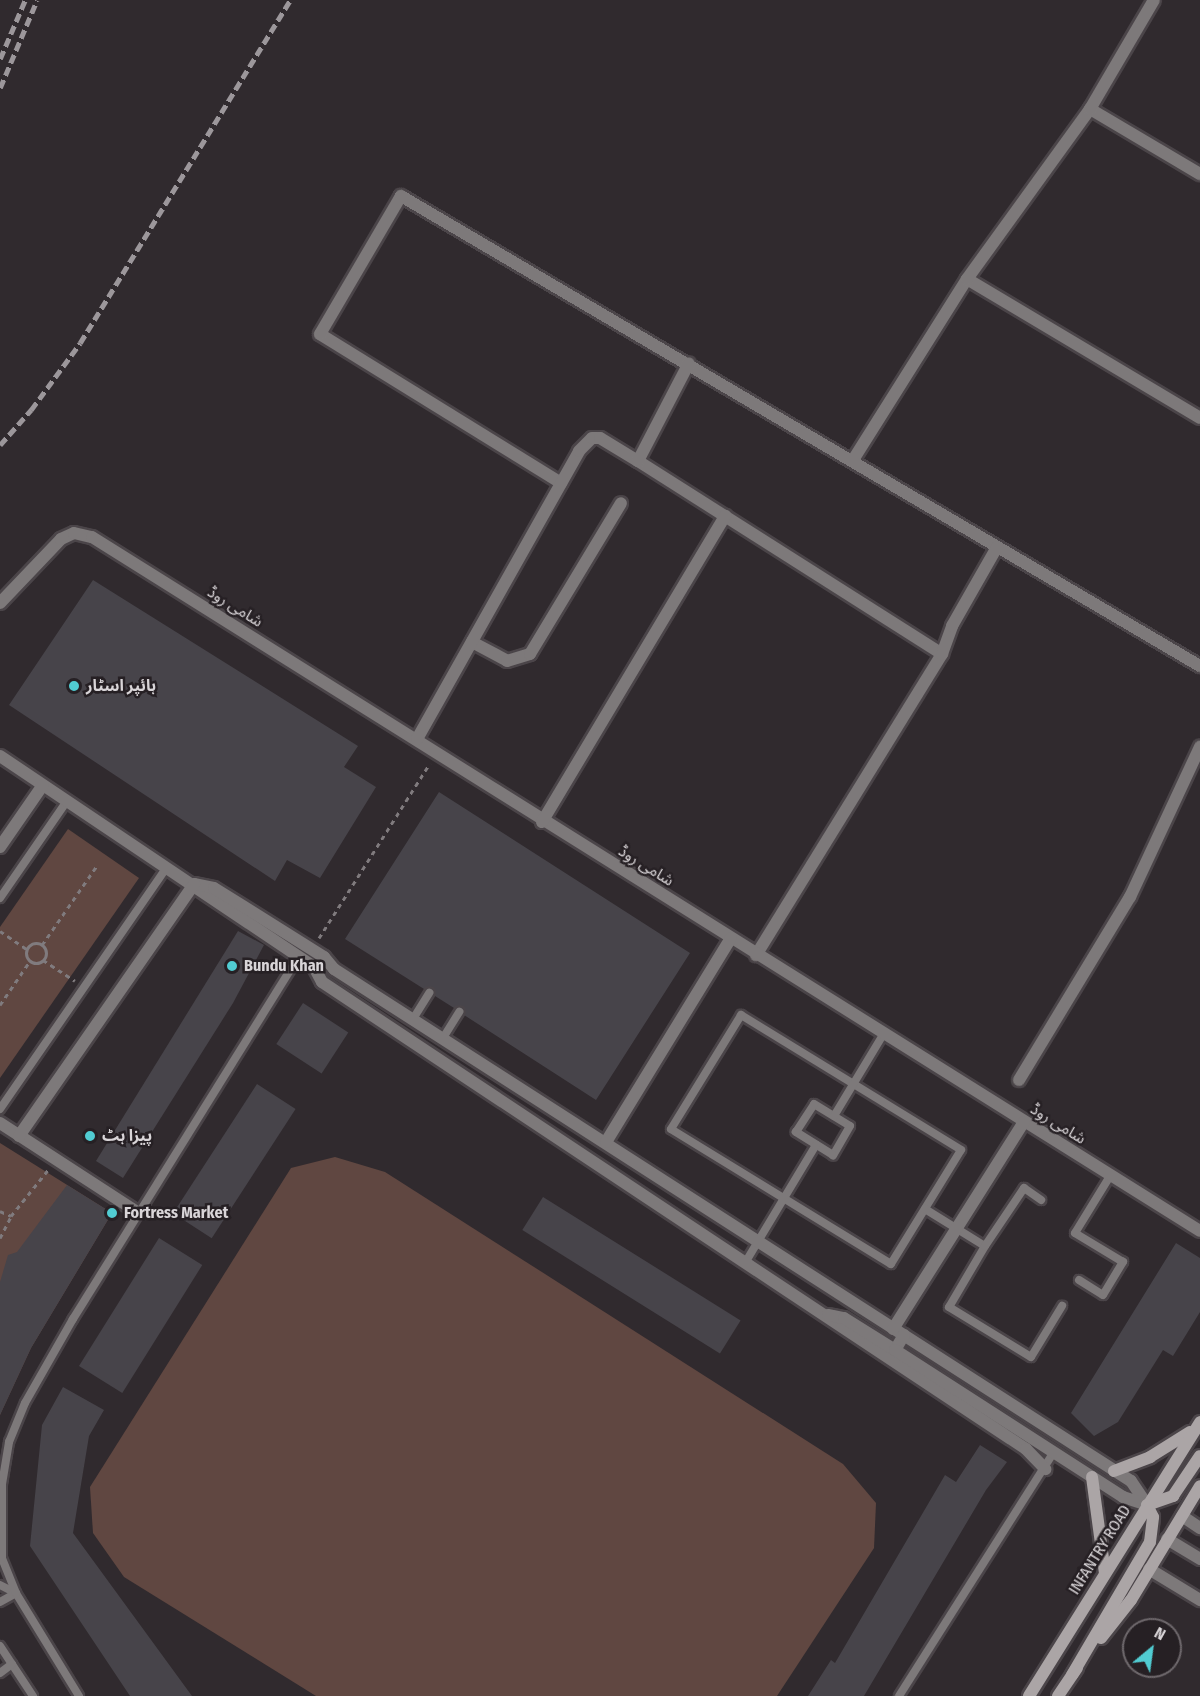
<!DOCTYPE html>
<html>
<head>
<meta charset="utf-8">
<style>
	body { margin:0 }
	#map { position:relative; width:1200px; height:1696px; overflow:hidden; background:#302a2e; font-family:"Fira Sans Condensed","Noto Sans Arabic",sans-serif }
	div>[style] { position:absolute }
	[style*='--x'] { left:calc(var(--x)*1px); top:calc(var(--y)*1px); width:calc(var(--w)*1px); rotate:calc(var(--a)*1deg) }
	.green>* { inset:0; background:#604741 }
	.building>* { inset:0; background:#47444a; transform-origin:0 0 }
	.path>* { height:3px; margin-top:-1.5px; transform-origin:0; background:repeating-linear-gradient(90deg,#807b7e 0 4.5px,transparent 0 9px) }
	.path>.ring { margin:-1.5px; padding:0; box-sizing:content-box; background:none; border:3px solid #807b7e; border-radius:50% }
	.roads { filter:drop-shadow(2px 0 #4b4549) drop-shadow(-2px 0 #4b4549) drop-shadow(0 2px #4b4549) drop-shadow(0 -2px #4b4549) }
	.lane>* { height:8px; margin:-4px; padding:0 4px; transform-origin:4px; border-radius:4px; background:#7d797a }
	.street>* { height:12px; margin:-6px; padding:0 6px; transform-origin:6px; border-radius:6px; background:#7d797a }
	.secondary>* { height:12px; margin:-6px; padding:0 6px; transform-origin:6px; border-radius:6px; background:#aba5a6 }
	.rail>* { height:4.5px; margin-top:-2.25px; transform-origin:0; background:repeating-linear-gradient(90deg,#9c979b 0 9px,transparent 0 13.5px) }
	.dots>* { width:16px; height:16px; translate:-50% -50%; box-sizing:border-box; border:3px solid #262024; border-radius:50% }
	span { translate:-50% -50%; white-space:nowrap; text-align:center; line-height:1.15; -webkit-text-stroke:5px #262024; paint-order:stroke }
	.street-label { font-size:16px; color:#d9d5d8 }
	.poi-label { font-size:16px; color:#d9d5d8; font-weight:700 }
	.left { translate:0 -50%; text-align:left }
	.north { position:absolute; left:1122px; top:1618px; width:60px; height:60px; box-sizing:border-box; background:#262024; border:2px solid #6e686c; border-radius:50%; rotate:29deg; font-size:16px; font-weight:700; line-height:24px; text-align:center; color:#d9d5d8 }
	.north::after { content:''; display:block; margin:auto; width:21px; height:27px; background:#51ccd2; clip-path:polygon(50% 0,100% 100%,50% 72%,0 100%) }
</style>
</head>
<body>
<div id="map">
	<div class="green">
		<i style="clip-path:polygon(68px 829px,139px 878px,0 1078px,0 927px)"></i>
		<i style="clip-path:polygon(0 1143px,112px 1213px,31px 1348px,0 1415px)"></i>
		<i style="clip-path:polygon(335px 1157px,385px 1172px,843px 1464px,876px 1503px,874px 1548px,777px 1696px,316px 1696px,124px 1577px,93px 1533px,90px 1487px,291px 1168px)"></i>
	</div>
	<div class="building">
		<i style="clip-path:polygon(93px 580px,358px 746px,344px 767px,376px 787px,320px 878px,287px 860px,275px 881px,9px 705px)"></i>
		<i style="clip-path:polygon(439px 792px,690px 953px,596px 1100px,464px 1015px,463px 1007px,454px 1008px,435px 996px,433px 988px,424px 989px,345px 939px)"></i>
		<i style="clip-path:polygon(238px 931px,264px 945px,233px 1003px,123px 1178px,96px 1161px)"></i>
		<i style="left:303px;top:1003px;width:54px;height:49px;rotate:33deg"></i>
		<i style="left:257px;top:1084px;width:46px;height:154px;rotate:33deg"></i>
		<i style="clip-path:polygon(67px 1185px,112px 1213px,31px 1348px,0 1415px,0 1282px,8px 1255px,17px 1252px)"></i>
		<i style="left:543px;top:1197px;width:233px;height:39px;rotate:32deg"></i>
		<i style="left:159px;top:1238px;width:51px;height:151px;rotate:32deg"></i>
		<i style="clip-path:polygon(1176px 1243px,1200px 1258px,1200px 1312px,1173px 1356px,1163px 1350px,1118px 1422px,1094px 1436px,1071px 1413px)"></i>
		<i style="clip-path:polygon(63px 1387px,104px 1410px,89px 1436px,73px 1533px,192px 1696px,130px 1696px,30px 1546px,42px 1425px)"></i>
		<i style="clip-path:polygon(980px 1445px,1007px 1462px,986px 1490px,864px 1696px,808px 1696px,831px 1660px,835px 1663px,945px 1475px,956px 1482px)"></i>
	</div>
	<div class="path">
		<i style="--x:0;--y:931;--w:32;--a:34"></i>
		<i style="--x:319;--y:938;--w:207;--a:-57.6"></i>
		<i class="ring" style="left:26px;top:943px;width:17px;height:17px"></i>
		<i style="--x:42;--y:945;--w:95;--a:-55.3"></i>
		<i style="--x:43;--y:960;--w:38;--a:33"></i>
		<i style="--x:0;--y:1005;--w:53;--a:-55.7"></i>
		<i style="--x:0;--y:1211;--w:12;--a:24"></i>
		<i style="--x:0;--y:1238;--w:25;--a:-63"></i>
		<i style="--x:11;--y:1216;--w:59;--a:-51.2"></i>
	</div>
	<div class="roads">
		<div class="lane">
			<i style="--x:0;--y:898;--w:118;--a:-55.4"></i>
			<i style="--x:741;--y:1015;--w:258;--a:31.5"></i>
			<i style="--x:961;--y:1150;--w:134;--a:121.6"></i>
			<i style="--x:891;--y:1264;--w:258;--a:-148.5"></i>
			<i style="--x:671;--y:1129;--w:134;--a:-58.4"></i>
			<i style="--x:413;--y:1019;--w:31;--a:-58"></i>
			<i style="--x:443;--y:1038;--w:31;--a:-58"></i>
			<i style="--x:814;--y:1104;--w:42;--a:31.4"></i>
			<i style="--x:850;--y:1126;--w:34;--a:120"></i>
			<i style="--x:833;--y:1155;--w:44;--a:-148.1"></i>
			<i style="--x:796;--y:1132;--w:33;--a:-57"></i>
			<i style="--x:0;--y:1109;--w:294;--a:-55.4"></i>
			<i style="--x:834;--y:1116;--w:97;--a:-58.9"></i>
			<i style="--x:925;--y:1209;--w:70;--a:31.7"></i>
			<i style="--x:985;--y:1246;--w:71;--a:120.5"></i>
			<i style="--x:949;--y:1307;--w:96;--a:31.4"></i>
			<i style="--x:1031;--y:1357;--w:60;--a:-58.7"></i>
			<i style="--x:985;--y:1246;--w:70;--a:-56.1"></i>
			<i style="--x:1024;--y:1188;--w:21;--a:35"></i>
			<i style="--x:745;--y:1263;--w:138;--a:-59"></i>
			<i style="--x:1079;--y:1280;--w:28;--a:32"></i>
			<i style="--x:1103;--y:1295;--w:39;--a:-59"></i>
			<i style="--x:1123;--y:1262;--w:56;--a:-148.9"></i>
			<i style="--x:1075;--y:1233;--w:67;--a:-58.4"></i>
			<i style="--x:0;--y:1585;--w:18;--a:27"></i>
			<i style="--x:0;--y:1602;--w:18;--a:-29"></i>
			<i style="--x:0;--y:1646;--w:60;--a:56.6"></i>
			<i style="--x:0;--y:1673;--w:15;--a:-37"></i>
			<i style="--x:79;--y:1696;--w:121;--a:-121.5"></i>
			<i style="--x:16;--y:1593;--w:38;--a:-112"></i>
			<i style="--x:2;--y:1558;--w:74;--a:-90"></i>
			<i style="--x:2;--y:1484;--w:43;--a:-80.5"></i>
			<i style="--x:9;--y:1442;--w:42;--a:-67.7"></i>
			<i style="--x:25;--y:1403;--w:97;--a:-60.3"></i>
			<i style="--x:73;--y:1319;--w:426;--a:-58.1"></i>
			<i style="--x:899;--y:1696;--w:289;--a:-57.6"></i>
		</div>
		<div class="street">
			<i style="--x:1090;--y:109;--w:128;--a:30.6"></i>
			<i style="--x:967;--y:279;--w:271;--a:30.8"></i>
			<i style="--x:853;--y:460;--w:214;--a:-57.8"></i>
			<i style="--x:967;--y:279;--w:210;--a:-54.1"></i>
			<i style="--x:1090;--y:109;--w:126;--a:-59.6"></i>
			<i style="--x:638;--y:461;--w:360;--a:32.4"></i>
			<i style="--x:942;--y:654;--w:354;--a:121.7"></i>
			<i style="--x:561;--y:483;--w:283;--a:-148.3"></i>
			<i style="--x:320;--y:334;--w:160;--a:-59.6"></i>
			<i style="--x:401;--y:196;--w:927;--a:30.47"></i>
			<i style="--x:0;--y:603;--w:88;--a:-46.4"></i>
			<i style="--x:61;--y:539;--w:14;--a:-25"></i>
			<i style="--x:74;--y:533;--w:18;--a:13"></i>
			<i style="--x:92;--y:537;--w:1307;--a:32.06"></i>
			<i style="--x:472;--y:642;--w:40;--a:28"></i>
			<i style="--x:507;--y:661;--w:24;--a:-17"></i>
			<i style="--x:530;--y:654;--w:176;--a:-58.9"></i>
			<i style="--x:942;--y:654;--w:30;--a:-70"></i>
			<i style="--x:952;--y:626;--w:91;--a:-60.3"></i>
			<i style="--x:417;--y:739;--w:330;--a:-60.6"></i>
			<i style="--x:579;--y:451;--w:18;--a:-45"></i>
			<i style="--x:592;--y:438;--w:8;--a:0"></i>
			<i style="--x:600;--y:438;--w:44;--a:31.2"></i>
			<i style="--x:638;--y:461;--w:110;--a:-62.5"></i>
			<i style="--x:0;--y:756;--w:378;--a:33.9"></i>
			<i style="--x:314;--y:967;--w:17;--a:62"></i>
			<i style="--x:322;--y:982;--w:845;--a:33.56"></i>
			<i style="--x:1026;--y:1449;--w:28;--a:46"></i>
			<i style="--x:542;--y:822;--w:357;--a:-59.1"></i>
			<i style="--x:0;--y:847;--w:75;--a:-55.3"></i>
			<i style="--x:195;--y:884;--w:19;--a:12"></i>
			<i style="--x:214;--y:888;--w:130;--a:32.1"></i>
			<i style="--x:324;--y:957;--w:16;--a:50"></i>
			<i style="--x:334;--y:969;--w:947;--a:32.72"></i>
			<i style="--x:1131;--y:1481;--w:29;--a:56"></i>
			<i style="--x:1019;--y:1080;--w:214;--a:-58.8"></i>
			<i style="--x:1130;--y:897;--w:166;--a:-65"></i>
			<i style="--x:0;--y:1123;--w:163;--a:33"></i>
			<i style="--x:19;--y:1136;--w:307;--a:-55.2"></i>
			<i style="--x:606;--y:1142;--w:239;--a:-58.5"></i>
			<i style="--x:828;--y:1315;--w:16;--a:11"></i>
			<i style="--x:844;--y:1318;--w:60;--a:32.1"></i>
			<i style="--x:893;--y:1329;--w:245;--a:-57.7"></i>
			<i style="--x:904;--y:1335;--w:17;--a:121"></i>
			<i style="--x:895;--y:1350;--w:271;--a:32.8"></i>
			<i style="--x:1123;--y:1497;--w:25;--a:18"></i>
			<i style="--x:1182;--y:1516;--w:22;--a:34"></i>
			<i style="--x:1167;--y:1539;--w:39;--a:31"></i>
			<i style="--x:1149;--y:1569;--w:60;--a:31.3"></i>
		</div>
		<div class="secondary">
			<i style="--x:1114;--y:1471;--w:39;--a:-21"></i>
			<i style="--x:1150;--y:1457;--w:47;--a:-32"></i>
			<i style="--x:1092;--y:1477;--w:97;--a:82.3"></i>
			<i style="--x:1101;--y:1638;--w:48;--a:-51.7"></i>
			<i style="--x:1131;--y:1600;--w:133;--a:-58.8"></i>
			<i style="--x:1072;--y:1675;--w:154;--a:-59.6"></i>
			<i style="--x:1150;--y:1542;--w:25;--a:-83"></i>
			<i style="--x:1153;--y:1517;--w:13;--a:-117"></i>
			<i style="--x:1147;--y:1505;--w:28;--a:-19"></i>
			<i style="--x:1173;--y:1496;--w:48;--a:-56"></i>
			<i style="--x:1029;--y:1696;--w:323;--a:-58"></i>
			<i style="--x:1058;--y:1696;--w:34;--a:-56"></i>
		</div>
	</div>
	<div class="rail">
		<i style="--x:0;--y:59;--w:64;--a:-67"></i>
		<i style="--x:0;--y:88;--w:95;--a:-67.2"></i>
		<i style="--x:0;--y:445;--w:47;--a:-48.5"></i>
		<i style="--x:31;--y:410;--w:83;--a:-53.8"></i>
		<i style="--x:80;--y:343;--w:402;--a:-58.5"></i>
	</div>
	<div class="dots">
		<i style="left:74px;top:686px;background:#51ccd2"></i>
		<i style="left:232px;top:966px;background:#51ccd2"></i>
		<i style="left:90px;top:1136px;background:#51ccd2"></i>
		<i style="left:112px;top:1213px;background:#51ccd2"></i>
	</div>
	<div class="street-label">
		<span style="left:235px;top:607px;rotate:32deg">شامی روڈ</span>
		<span style="left:646px;top:866px;rotate:32deg">شامی روڈ</span>
		<span style="left:1058px;top:1124px;rotate:32deg">شامی روڈ</span>
		<span style="left:1100px;top:1550px;rotate:-58deg">INFANTRY ROAD</span>
	</div>
	<div class="poi-label">
		<span class="left" style="left:86px;top:686px">ہائپر اسٹار</span>
		<span class="left" style="left:244px;top:966px">Bundu Khan</span>
		<span class="left" style="left:102px;top:1136px">پیزا ہٹ</span>
		<span class="left" style="left:124px;top:1213px">Fortress Market</span>
	</div>
	<div class="north">N</div>
</div>
</body>
</html>
